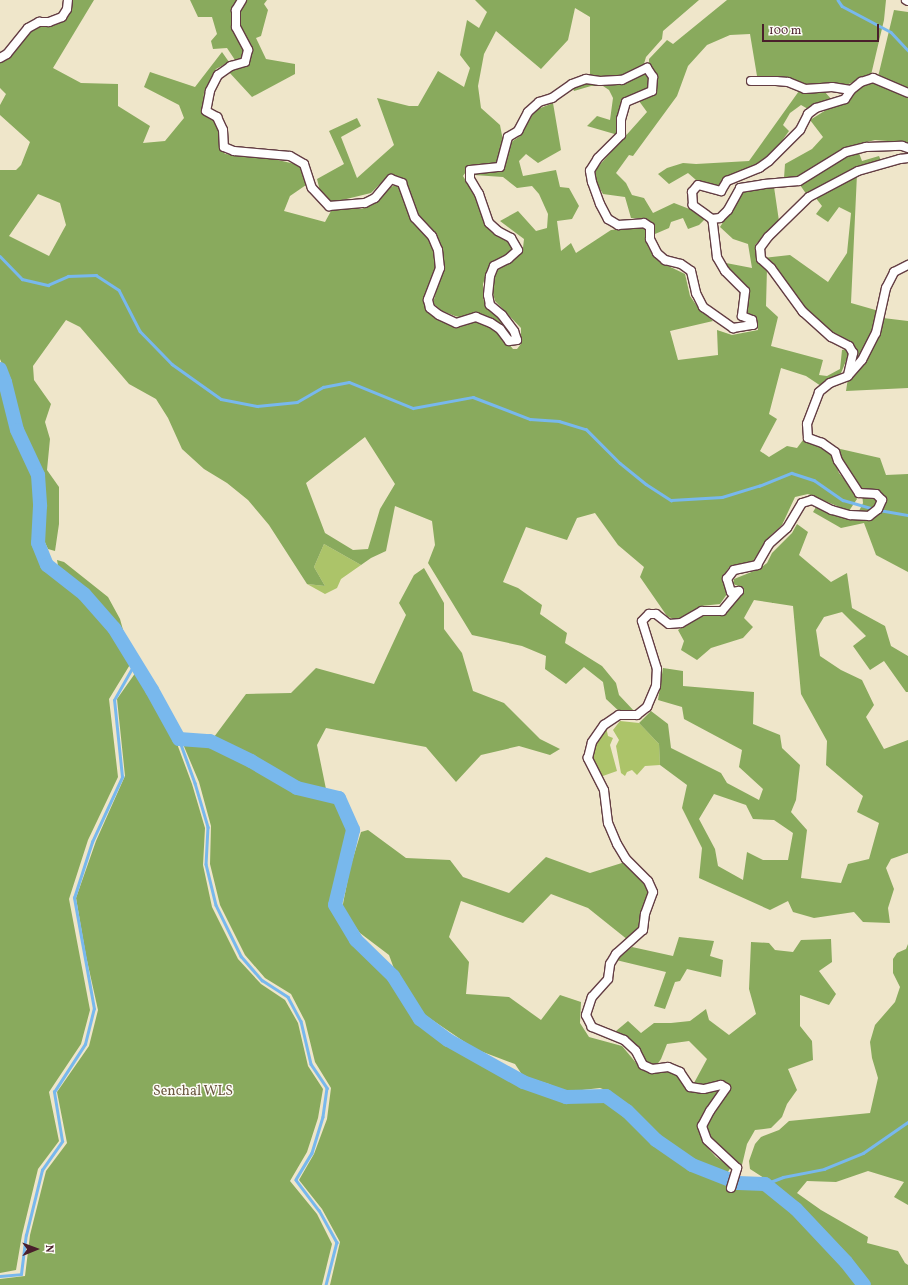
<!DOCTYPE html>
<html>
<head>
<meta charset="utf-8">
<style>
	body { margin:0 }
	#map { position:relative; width:908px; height:1285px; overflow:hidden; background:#efe6ca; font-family:Vollkorn,serif }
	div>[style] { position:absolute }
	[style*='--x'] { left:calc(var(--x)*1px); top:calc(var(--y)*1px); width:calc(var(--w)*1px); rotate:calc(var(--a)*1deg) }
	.green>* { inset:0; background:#acc469 }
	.forest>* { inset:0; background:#89aa5d }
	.stream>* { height:2.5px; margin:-1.25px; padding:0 1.25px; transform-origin:1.25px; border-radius:1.25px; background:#78b8ed }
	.river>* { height:14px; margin:-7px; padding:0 7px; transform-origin:7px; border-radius:7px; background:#78b8ed }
	.roads { filter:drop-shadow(1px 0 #633d43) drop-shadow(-1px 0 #633d43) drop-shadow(0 1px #633d43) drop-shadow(0 -1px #633d43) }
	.minor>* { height:8px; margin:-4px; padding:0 4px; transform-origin:4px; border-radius:4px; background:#fff }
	span { translate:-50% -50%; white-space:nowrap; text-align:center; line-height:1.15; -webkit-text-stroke:3px #fdfcf7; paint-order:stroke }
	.park-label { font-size:14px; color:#6c5941 }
	.north { position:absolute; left:16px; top:1229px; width:40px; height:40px; -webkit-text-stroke:3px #fdfcf7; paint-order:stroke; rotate:89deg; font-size:11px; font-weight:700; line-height:16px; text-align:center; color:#4a1f2b }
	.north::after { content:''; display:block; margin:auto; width:14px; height:18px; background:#4a1f2b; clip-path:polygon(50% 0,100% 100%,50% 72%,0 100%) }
	.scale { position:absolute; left:762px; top:24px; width:117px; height:18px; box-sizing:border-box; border:2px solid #4a1f2b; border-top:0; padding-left:5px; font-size:12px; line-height:14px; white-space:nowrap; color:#4a1f2b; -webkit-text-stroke:3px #fdfcf7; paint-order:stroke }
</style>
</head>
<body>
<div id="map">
	<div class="green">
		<i style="clip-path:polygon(324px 544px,361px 565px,341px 579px,337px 588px,325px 594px,307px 584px,325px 586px,314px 567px)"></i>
		<i style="clip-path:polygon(620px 721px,639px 723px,659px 744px,660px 765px,645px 766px,637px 775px,632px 770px,627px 772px,625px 776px,621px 773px,616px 746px,619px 740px,613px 730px)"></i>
		<i style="clip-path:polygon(606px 727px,608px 736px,613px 738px,610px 745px,617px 771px,600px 777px,590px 758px,595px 742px)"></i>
	</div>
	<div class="forest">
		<i style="clip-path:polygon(evenodd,71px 0,94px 0,53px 68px,81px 83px,118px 84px,118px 106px,150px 126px,143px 143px,165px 141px,184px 118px,179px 105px,144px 87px,150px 72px,195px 87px,222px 52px,229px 62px,216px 69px,204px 92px,203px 114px,216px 122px,221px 132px,221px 147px,225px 154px,265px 157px,295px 164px,300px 168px,306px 185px,290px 196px,284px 211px,325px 222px,331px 211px,350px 207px,361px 209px,372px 205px,387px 189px,395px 185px,401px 187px,432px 241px,438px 264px,426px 304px,430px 314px,457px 328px,475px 322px,483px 324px,496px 329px,513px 349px,517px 349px,521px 344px,521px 328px,495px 301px,492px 289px,493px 277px,496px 271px,516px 258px,523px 248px,524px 239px,500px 221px,518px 211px,536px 231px,547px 228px,548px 214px,539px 194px,532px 186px,517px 188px,503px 177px,474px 175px,476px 172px,502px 170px,510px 143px,520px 136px,533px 114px,538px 109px,553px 103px,561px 150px,538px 163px,526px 154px,519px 161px,523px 176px,556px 170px,560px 187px,569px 188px,579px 206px,572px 219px,557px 221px,561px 251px,571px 243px,576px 253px,611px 230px,645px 227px,648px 247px,653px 255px,662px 263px,685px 274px,690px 296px,699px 309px,713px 321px,670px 331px,678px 360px,718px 355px,717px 330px,732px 335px,758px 330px,758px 322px,747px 314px,747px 287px,729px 269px,726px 263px,752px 268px,748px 244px,733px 239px,720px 227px,743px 191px,774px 187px,779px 221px,755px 245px,758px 261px,767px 268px,766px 306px,778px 317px,771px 346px,823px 360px,819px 375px,827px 376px,840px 369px,842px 350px,846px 349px,848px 356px,841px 373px,821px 386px,806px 376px,781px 368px,769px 414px,777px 419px,760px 451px,769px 457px,787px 446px,797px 448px,803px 440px,821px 447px,832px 455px,839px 473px,854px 491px,857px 499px,849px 511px,808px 494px,795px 497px,782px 525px,769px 537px,753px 561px,730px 566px,723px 576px,727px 594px,720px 604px,701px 606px,677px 621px,667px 616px,640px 577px,644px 567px,618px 545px,595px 513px,577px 518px,567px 540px,526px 527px,503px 582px,518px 588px,542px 605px,540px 614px,567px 633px,565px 643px,602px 666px,616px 683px,619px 695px,635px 712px,621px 713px,606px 699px,603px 682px,584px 667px,566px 684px,545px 669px,546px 656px,522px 646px,472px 635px,428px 563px,435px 545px,432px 521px,395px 506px,386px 551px,371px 558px,361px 565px,324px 544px,314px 567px,325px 586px,307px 584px,269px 525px,248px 500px,227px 483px,204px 469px,182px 449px,168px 418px,156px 399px,129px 384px,80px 327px,66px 320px,33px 366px,34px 380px,51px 404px,45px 422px,50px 439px,47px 470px,59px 487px,59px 524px,55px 551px,48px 549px,42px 536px,43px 504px,41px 473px,20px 428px,9px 381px,0 359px,0 170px,16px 170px,21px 165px,30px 142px,0 115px,0 105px,6px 94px,0 88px,0 61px,29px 30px,63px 17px,71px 0,38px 194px,60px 203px,66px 225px,49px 256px,9px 236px,38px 194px,71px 0,365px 437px,395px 484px,380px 509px,368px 549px,353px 550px,325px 533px,306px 483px,365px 437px)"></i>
		<i style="clip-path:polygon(190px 0,239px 0,233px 10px,245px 51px,243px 59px,235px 60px,227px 48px,213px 49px,211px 41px,217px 34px,212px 17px,198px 17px)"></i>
		<i style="clip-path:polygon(244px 0,267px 0,264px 4px,268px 10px,261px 36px,256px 38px,266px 59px,295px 64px,295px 74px,252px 97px,228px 71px,246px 62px,239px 25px,239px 10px)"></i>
		<i style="clip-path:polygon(475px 0,699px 0,663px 31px,662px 39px,646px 57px,643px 67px,620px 78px,590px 77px,590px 17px,575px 8px,568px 40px,541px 69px,496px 31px,484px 54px,478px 86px,481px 108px,500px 125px,504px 146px,498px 165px,468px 169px,463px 176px,473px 192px,486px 226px,511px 241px,514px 249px,487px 272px,483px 284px,483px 299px,488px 307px,504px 323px,512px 339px,501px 324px,487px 317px,475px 313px,463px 318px,455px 316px,442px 311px,433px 303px,443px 267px,418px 217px,406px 183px,399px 176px,388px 176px,371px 193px,330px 203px,320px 191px,317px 179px,344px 164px,329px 131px,357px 118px,361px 126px,341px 137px,357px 178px,394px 145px,377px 98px,409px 106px,418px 106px,438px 71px,464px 87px,470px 68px,460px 55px,467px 20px,479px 28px,487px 12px)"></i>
		<i style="clip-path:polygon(727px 0,886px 0,884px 20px,871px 75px,846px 85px,806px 85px,785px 78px,757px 76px,750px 34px,730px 35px,707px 45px,688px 66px,677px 96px,633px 156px,629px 155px,616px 173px,626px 183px,632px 195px,644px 198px,653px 213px,674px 203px,692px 210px,705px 219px,699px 225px,688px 229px,683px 218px,671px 222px,669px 228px,655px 234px,652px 223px,643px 219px,631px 218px,625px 197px,603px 194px,595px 181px,596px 169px,647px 112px,639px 101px,654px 94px,657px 78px,649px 65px,649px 59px,667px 40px,673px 44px)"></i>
		<i style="clip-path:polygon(894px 10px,908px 12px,908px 145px,900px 142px,875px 140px,843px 148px,798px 179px,784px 178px,785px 164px,812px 149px,823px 137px,810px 120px,831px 107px,848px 102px,856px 92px,865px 85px,877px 81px)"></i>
		<i style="clip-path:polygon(647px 72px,651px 78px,649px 90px,623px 102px,618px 135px,587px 126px,597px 116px,610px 120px,613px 98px,609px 90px,603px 86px,591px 86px,574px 91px,572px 86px,586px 82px,599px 83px)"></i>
		<i style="clip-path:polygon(799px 91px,824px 91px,832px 100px,808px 109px,801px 105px,790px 113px,783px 125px,789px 131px,779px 145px,755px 167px,726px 177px,719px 187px,696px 180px,688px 173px,669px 184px,658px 174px,667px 168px,683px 163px,696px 164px,749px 161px)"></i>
		<i style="clip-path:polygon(859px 153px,862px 161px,879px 156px,882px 163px,807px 195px,800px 185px,847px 154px)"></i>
		<i style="clip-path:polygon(857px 174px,851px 303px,879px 311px,873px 333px,859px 360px,851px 370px,855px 353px,804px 311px,763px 258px,790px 255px,828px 282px,847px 253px,851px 213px,839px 207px,828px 222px,816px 214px,822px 206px,815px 197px)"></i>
		<i style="clip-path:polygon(883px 318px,908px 321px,908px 388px,846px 391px,848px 378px,878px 334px)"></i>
		<i style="clip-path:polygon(0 378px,14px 432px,34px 477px,37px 505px,35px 543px,44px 567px,82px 597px,112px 631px,131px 663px,109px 699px,118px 777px,88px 840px,69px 899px,90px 1010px,81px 1044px,49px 1092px,59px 1141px,38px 1169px,22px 1235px,16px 1270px,0 1273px)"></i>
		<i style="clip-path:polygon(836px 448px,880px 458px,886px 475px,908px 474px,908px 572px,876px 555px,864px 523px,841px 528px,813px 512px,816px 507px,830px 514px,840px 516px,858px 513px,863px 503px,862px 493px,844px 469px)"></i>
		<i style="clip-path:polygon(evenodd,797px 524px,808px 532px,799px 555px,831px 582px,847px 573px,852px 608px,885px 626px,891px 646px,908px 656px,908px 692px,906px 692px,884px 661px,870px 670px,853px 646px,866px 636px,842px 612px,824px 617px,816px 630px,820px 656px,841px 670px,862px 680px,874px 705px,866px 717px,884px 749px,908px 740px,908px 853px,891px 859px,886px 868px,894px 889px,888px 908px,890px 923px,863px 922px,854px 912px,814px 918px,793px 912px,788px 901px,770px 910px,699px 878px,702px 848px,682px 808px,687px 785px,660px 765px,659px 744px,639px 723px,651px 711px,668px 724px,671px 748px,721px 773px,727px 783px,759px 800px,763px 789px,739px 767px,742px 750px,684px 719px,682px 707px,658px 700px,663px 668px,683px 671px,683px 686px,754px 692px,753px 724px,780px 735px,782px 748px,800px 765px,796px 800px,791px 812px,807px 830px,801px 878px,841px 883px,848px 864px,869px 859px,879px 823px,857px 812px,863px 796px,826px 765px,827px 741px,801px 694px,793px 606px,754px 600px,744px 618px,753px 627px,743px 638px,711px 648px,697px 660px,681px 650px,684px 641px,678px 630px,699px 617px,725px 612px,740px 596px,744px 588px,733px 584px,734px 579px,759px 569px,767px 563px,772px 553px,792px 533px,797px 524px,714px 794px,746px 805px,753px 819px,774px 820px,793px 833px,788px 860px,763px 860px,747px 852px,743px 880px,718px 866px,715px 849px,699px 819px,714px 794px)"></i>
		<i style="clip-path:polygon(57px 560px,64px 562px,108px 597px,120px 619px,125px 637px,86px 592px,59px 571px)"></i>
		<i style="clip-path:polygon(424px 568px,444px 603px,444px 629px,462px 653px,473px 691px,504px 703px,540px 739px,560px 749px,550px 755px,519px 746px,481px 755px,456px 782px,426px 747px,326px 728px,317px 745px,326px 789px,295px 783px,214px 737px,246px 694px,291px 693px,316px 668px,374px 684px,406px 615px,399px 603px,414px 575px)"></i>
		<i style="clip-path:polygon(136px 672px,150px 693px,176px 741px,192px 784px,205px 828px,203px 865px,212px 907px,238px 959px,261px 984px,285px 1000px,298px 1023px,308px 1066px,323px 1089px,318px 1118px,307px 1152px,290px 1181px,317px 1214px,332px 1244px,322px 1285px,0 1285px,0 1279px,25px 1276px,30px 1235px,46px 1171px,67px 1143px,57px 1092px,89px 1046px,98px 1010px,86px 956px,76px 898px,96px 841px,125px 776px,117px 699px)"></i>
		<i style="clip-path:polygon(183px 744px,210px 744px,251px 764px,296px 791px,338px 800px,351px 831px,339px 866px,330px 906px,353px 943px,390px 979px,418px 1022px,447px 1044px,522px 1086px,566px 1101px,606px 1099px,654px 1144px,691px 1168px,739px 1188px,764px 1188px,795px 1212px,845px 1265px,860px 1285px,330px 1285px,340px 1242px,322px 1209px,299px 1180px,314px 1154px,327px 1119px,331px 1088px,315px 1062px,305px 1021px,291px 994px,265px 978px,245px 955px,220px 905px,210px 864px,211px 826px,199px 782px)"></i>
		<i style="clip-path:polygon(368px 830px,406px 858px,450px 860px,463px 877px,509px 893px,546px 857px,590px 873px,625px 862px,645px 883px,649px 894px,638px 930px,628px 940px,588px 908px,551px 894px,523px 923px,461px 901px,449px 937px,469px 962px,466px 994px,509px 997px,541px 1020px,560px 995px,581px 1002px,580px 1023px,589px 1037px,622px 1046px,642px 1070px,653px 1073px,669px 1072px,679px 1075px,688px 1090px,721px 1089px,699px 1127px,706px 1146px,716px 1157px,731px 1167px,726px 1175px,693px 1161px,659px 1137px,611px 1092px,600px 1088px,564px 1092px,549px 1084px,523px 1076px,515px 1064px,475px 1049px,422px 1013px,396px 974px,389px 955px,360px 933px,342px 909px,350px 868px,361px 832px)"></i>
		<i style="clip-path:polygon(679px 937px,714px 941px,710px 956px,723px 960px,721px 977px,687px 969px,680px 981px,675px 982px,665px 1009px,654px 1006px,666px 972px,616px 960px,632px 947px,673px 956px)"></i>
		<i style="clip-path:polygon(831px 939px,832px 962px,819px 971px,836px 994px,829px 1005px,800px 995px,800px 1026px,812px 1041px,813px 1060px,788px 1069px,797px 1090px,787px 1104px,782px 1117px,771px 1128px,755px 1130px,747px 1144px,742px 1165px,717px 1146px,710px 1139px,707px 1130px,707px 1123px,729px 1092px,727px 1084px,702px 1086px,694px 1083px,707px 1059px,689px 1041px,667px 1044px,661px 1059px,656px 1066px,646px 1063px,641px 1051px,616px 1031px,628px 1021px,641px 1033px,654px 1023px,671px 1023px,690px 1021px,706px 1009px,709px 1020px,729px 1035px,756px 1014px,749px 989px,751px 942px,769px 943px,775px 950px,793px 952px,801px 940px)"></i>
		<i style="clip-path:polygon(908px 944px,908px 1205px,894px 1197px,904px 1182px,868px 1171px,836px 1182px,807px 1181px,797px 1193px,821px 1210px,868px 1237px,867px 1243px,898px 1251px,905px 1263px,908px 1265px,908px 1285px,868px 1285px,847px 1256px,815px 1223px,775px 1185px,750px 1169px,749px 1161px,755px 1144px,761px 1137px,779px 1130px,789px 1121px,870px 1113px,878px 1078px,872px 1058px,870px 1042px,875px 1025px,895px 1002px,900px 987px,893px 973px,893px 959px,897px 953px,906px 949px)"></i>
	</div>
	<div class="stream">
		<i style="--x:838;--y:0;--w:7;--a:56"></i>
		<i style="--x:842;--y:6;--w:55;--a:28"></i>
		<i style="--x:891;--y:32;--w:25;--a:47"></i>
		<i style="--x:0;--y:256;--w:32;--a:46"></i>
		<i style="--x:22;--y:279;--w:27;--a:13"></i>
		<i style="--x:48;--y:285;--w:22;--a:-24"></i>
		<i style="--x:68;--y:276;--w:28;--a:-2"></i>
		<i style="--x:96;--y:275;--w:27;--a:33"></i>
		<i style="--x:119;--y:290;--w:46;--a:62.9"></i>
		<i style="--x:140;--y:331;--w:46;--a:45.9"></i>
		<i style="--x:172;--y:364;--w:60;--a:35.5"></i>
		<i style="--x:221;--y:399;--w:37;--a:11"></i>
		<i style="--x:257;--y:406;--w:40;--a:-5.7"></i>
		<i style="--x:297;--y:402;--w:30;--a:-30"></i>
		<i style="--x:323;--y:387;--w:26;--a:-11"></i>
		<i style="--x:349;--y:382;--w:69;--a:22.1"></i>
		<i style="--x:413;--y:408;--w:61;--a:-10.4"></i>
		<i style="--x:473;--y:397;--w:61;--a:21.1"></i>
		<i style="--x:530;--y:419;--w:29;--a:4"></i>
		<i style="--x:559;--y:421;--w:28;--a:17"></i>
		<i style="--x:586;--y:429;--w:48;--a:45"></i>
		<i style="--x:620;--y:463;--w:33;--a:39"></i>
		<i style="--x:646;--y:484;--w:30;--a:33"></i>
		<i style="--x:671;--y:500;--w:51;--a:-3.4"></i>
		<i style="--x:722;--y:497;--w:39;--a:-17"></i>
		<i style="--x:759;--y:486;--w:35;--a:-22"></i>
		<i style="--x:792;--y:473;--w:23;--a:18"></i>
		<i style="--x:814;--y:480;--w:35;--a:35"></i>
		<i style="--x:843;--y:500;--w:32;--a:16"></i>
		<i style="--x:879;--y:510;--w:29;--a:10"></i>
		<i style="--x:179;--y:739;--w:47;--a:70"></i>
		<i style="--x:195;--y:783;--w:46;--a:73.5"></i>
		<i style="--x:208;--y:827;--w:37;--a:93"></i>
		<i style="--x:206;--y:864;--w:42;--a:76.3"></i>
		<i style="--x:216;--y:905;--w:57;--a:63.9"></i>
		<i style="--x:241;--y:956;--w:32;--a:49"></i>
		<i style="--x:262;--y:980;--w:31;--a:33"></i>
		<i style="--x:288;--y:997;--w:27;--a:62"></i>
		<i style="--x:301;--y:1021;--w:44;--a:76.9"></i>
		<i style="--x:311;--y:1064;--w:29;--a:56"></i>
		<i style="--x:327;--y:1088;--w:29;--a:98"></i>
		<i style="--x:323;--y:1117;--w:38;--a:107"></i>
		<i style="--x:312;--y:1153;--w:31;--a:121"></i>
		<i style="--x:296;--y:1180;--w:38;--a:53"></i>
		<i style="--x:319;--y:1210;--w:37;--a:61"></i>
		<i style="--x:337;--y:1242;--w:44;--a:104.3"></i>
		<i style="--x:765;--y:1184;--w:19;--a:-21"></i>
		<i style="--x:783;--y:1177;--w:42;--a:-11"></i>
		<i style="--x:824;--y:1169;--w:42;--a:-22.3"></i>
		<i style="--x:863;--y:1153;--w:55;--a:-34.6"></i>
		<i style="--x:0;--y:1276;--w:21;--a:-5"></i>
		<i style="--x:21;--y:1274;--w:39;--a:-83"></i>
		<i style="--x:26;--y:1235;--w:67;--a:-76.2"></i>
		<i style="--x:42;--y:1170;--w:35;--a:-55"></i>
		<i style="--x:62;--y:1141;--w:50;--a:-99.3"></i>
		<i style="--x:54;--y:1092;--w:57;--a:-57.1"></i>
		<i style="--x:85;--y:1044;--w:36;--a:-76"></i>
		<i style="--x:94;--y:1009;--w:113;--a:-100.2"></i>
		<i style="--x:74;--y:898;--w:59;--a:-72.2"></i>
		<i style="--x:92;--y:842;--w:72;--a:-65.2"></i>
		<i style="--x:122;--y:777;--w:77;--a:-95.9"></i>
		<i style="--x:114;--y:700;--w:43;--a:-60.4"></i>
	</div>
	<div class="river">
		<i style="--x:0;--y:369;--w:14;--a:69"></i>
		<i style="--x:5;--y:382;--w:49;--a:76"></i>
		<i style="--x:17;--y:430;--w:50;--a:65"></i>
		<i style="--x:38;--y:475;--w:31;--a:86"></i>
		<i style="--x:40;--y:506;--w:37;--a:93"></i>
		<i style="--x:38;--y:543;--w:24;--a:68"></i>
		<i style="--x:47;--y:565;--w:47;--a:38.1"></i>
		<i style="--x:84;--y:594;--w:45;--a:48.6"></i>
		<i style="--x:114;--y:628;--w:73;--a:58.5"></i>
		<i style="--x:152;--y:690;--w:56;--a:61.1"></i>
		<i style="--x:179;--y:739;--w:31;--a:4"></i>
		<i style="--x:210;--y:741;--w:46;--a:26"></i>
		<i style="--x:251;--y:761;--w:53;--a:30.4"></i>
		<i style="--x:297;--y:788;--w:43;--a:13.4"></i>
		<i style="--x:339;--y:798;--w:35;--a:66"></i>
		<i style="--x:353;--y:830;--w:77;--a:103.5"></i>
		<i style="--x:335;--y:905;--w:41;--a:59"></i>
		<i style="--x:356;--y:940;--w:52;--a:44.2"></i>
		<i style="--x:393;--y:976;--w:51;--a:57.9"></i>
		<i style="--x:420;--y:1019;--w:35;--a:37"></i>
		<i style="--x:448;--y:1040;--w:86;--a:29.2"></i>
		<i style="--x:523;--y:1082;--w:46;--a:19.2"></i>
		<i style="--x:566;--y:1097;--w:40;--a:-1.4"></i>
		<i style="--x:606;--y:1096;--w:26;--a:36"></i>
		<i style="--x:627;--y:1111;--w:41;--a:45"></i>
		<i style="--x:656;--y:1140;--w:44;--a:34.8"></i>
		<i style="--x:692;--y:1165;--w:49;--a:21.4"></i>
		<i style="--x:738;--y:1183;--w:27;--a:2"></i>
		<i style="--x:765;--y:1184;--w:40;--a:39"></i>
		<i style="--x:796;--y:1209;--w:73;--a:46.7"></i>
		<i style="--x:846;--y:1262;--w:29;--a:52"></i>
	</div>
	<div class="roads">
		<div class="minor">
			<i style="--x:242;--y:0;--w:12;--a:121"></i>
			<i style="--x:236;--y:10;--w:17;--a:90"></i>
			<i style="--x:236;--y:27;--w:26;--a:62"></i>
			<i style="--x:248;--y:50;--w:12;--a:104"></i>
			<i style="--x:245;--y:62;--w:15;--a:164"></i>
			<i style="--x:231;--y:66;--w:16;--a:145"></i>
			<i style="--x:218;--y:75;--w:18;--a:117"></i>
			<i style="--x:210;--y:91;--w:20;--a:101"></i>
			<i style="--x:206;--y:111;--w:13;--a:29"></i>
			<i style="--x:217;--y:117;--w:14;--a:65"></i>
			<i style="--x:223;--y:130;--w:17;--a:87"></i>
			<i style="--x:224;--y:147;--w:11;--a:22"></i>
			<i style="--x:234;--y:151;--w:56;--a:5.1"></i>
			<i style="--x:290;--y:156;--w:16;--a:30"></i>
			<i style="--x:304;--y:164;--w:25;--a:72"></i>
			<i style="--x:312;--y:188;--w:25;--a:47"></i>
			<i style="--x:329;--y:206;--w:36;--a:-5"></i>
			<i style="--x:365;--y:203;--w:11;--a:-27"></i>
			<i style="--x:375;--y:198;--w:25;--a:-50"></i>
			<i style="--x:391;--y:179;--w:12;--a:20"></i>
			<i style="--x:402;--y:183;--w:37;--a:70"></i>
			<i style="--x:415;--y:218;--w:25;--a:47"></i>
			<i style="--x:432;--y:236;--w:15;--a:67"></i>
			<i style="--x:438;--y:250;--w:18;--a:84"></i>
			<i style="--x:440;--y:268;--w:34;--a:111"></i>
			<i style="--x:428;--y:300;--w:8;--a:76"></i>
			<i style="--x:430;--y:308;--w:11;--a:38"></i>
			<i style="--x:439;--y:315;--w:19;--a:25"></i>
			<i style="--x:456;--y:323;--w:21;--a:-17"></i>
			<i style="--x:476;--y:317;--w:16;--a:22"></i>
			<i style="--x:491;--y:323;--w:11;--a:34"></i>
			<i style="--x:500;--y:329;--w:15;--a:53"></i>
			<i style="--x:509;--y:341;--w:8;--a:-7"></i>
			<i style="--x:517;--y:340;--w:9;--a:-108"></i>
			<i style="--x:514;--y:331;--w:20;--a:-127"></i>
			<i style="--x:502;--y:315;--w:16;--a:-140"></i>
			<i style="--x:490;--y:305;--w:10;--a:-101"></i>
			<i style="--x:488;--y:295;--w:19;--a:-84"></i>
			<i style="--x:490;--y:276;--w:11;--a:-68"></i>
			<i style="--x:494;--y:266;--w:16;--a:-27"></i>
			<i style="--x:508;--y:259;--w:13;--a:-42"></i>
			<i style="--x:518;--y:250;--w:14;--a:-120"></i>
			<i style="--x:511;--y:238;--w:15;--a:-152"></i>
			<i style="--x:498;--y:231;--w:12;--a:-138"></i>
			<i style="--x:489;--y:223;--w:31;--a:-109"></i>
			<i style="--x:479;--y:194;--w:17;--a:-121"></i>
			<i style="--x:470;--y:179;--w:9;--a:-90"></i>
			<i style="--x:470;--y:170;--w:30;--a:-6"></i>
			<i style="--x:500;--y:167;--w:31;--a:-75"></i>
			<i style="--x:508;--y:137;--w:12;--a:-31"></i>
			<i style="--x:518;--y:131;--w:21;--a:-62"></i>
			<i style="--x:528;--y:112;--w:15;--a:-42"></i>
			<i style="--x:539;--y:102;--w:14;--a:-17"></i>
			<i style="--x:552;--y:98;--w:24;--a:-35"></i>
			<i style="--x:572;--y:84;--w:15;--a:-20"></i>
			<i style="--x:586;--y:79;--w:14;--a:8"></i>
			<i style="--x:600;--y:81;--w:22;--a:-3"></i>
			<i style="--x:622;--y:80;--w:28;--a:-26"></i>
			<i style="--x:647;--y:68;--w:11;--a:56"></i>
			<i style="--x:653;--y:77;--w:14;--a:94"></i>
			<i style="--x:652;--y:91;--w:28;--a:157"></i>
			<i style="--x:626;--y:102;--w:18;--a:106"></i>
			<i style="--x:621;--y:119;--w:16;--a:90"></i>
			<i style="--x:621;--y:135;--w:33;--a:135"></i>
			<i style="--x:598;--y:158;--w:15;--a:122"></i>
			<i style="--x:590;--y:171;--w:11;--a:80"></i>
			<i style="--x:592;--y:182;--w:23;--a:70"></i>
			<i style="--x:600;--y:204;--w:17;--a:62"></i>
			<i style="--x:608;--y:219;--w:12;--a:31"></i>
			<i style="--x:618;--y:225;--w:26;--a:-4"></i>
			<i style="--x:644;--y:223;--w:7;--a:34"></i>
			<i style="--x:650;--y:227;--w:12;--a:90"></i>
			<i style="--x:650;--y:239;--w:16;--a:63"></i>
			<i style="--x:657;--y:253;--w:11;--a:41"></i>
			<i style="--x:665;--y:260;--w:16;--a:14"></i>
			<i style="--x:681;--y:264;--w:12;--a:35"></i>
			<i style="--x:691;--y:271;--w:23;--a:77"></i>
			<i style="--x:696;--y:293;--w:16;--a:63"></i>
			<i style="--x:703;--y:307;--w:37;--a:35"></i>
			<i style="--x:733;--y:328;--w:20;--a:-9"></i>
			<i style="--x:753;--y:325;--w:5;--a:-101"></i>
			<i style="--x:752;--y:320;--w:11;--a:-158"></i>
			<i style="--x:742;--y:316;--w:25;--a:-83"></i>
			<i style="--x:745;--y:291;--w:28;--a:-135"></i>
			<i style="--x:725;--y:271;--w:16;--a:-120"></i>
			<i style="--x:717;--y:257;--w:38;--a:-97"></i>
			<i style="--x:712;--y:219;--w:24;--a:-144"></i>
			<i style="--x:693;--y:205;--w:13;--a:-94"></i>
			<i style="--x:692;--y:192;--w:9;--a:-49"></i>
			<i style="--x:698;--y:185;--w:24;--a:15"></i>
			<i style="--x:721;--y:191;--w:12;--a:-59"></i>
			<i style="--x:727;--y:181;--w:35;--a:-22"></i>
			<i style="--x:759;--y:168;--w:12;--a:-35"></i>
			<i style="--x:769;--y:161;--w:44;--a:-45"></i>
			<i style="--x:800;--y:130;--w:18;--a:-63"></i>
			<i style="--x:808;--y:114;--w:10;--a:-37"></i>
			<i style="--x:816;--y:108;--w:30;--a:-17"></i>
			<i style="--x:845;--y:99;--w:11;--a:-56"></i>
			<i style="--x:851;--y:90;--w:13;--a:-39"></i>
			<i style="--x:861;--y:82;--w:13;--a:-18"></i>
			<i style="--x:873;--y:78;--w:38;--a:23"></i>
			<i style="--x:906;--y:0;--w:2;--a:27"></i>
			<i style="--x:0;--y:58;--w:8;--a:-30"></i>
			<i style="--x:7;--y:54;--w:33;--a:-51"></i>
			<i style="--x:28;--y:28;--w:13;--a:-29"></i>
			<i style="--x:39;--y:22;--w:10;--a:0"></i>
			<i style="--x:49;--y:22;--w:14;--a:-21"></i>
			<i style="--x:62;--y:17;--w:9;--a:-58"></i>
			<i style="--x:67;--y:9;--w:9;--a:-84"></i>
			<i style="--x:751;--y:81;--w:25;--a:0"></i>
			<i style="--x:776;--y:81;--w:12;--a:5"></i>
			<i style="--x:788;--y:82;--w:18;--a:22"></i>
			<i style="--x:805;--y:89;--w:27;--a:-4"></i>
			<i style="--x:832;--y:87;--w:19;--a:9"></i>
			<i style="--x:712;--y:219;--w:8;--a:-7"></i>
			<i style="--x:720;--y:218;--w:11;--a:-45"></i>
			<i style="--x:728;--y:210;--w:25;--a:-61"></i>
			<i style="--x:740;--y:188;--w:24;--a:-9"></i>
			<i style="--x:764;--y:184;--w:35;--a:-5"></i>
			<i style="--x:799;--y:181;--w:55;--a:-31.7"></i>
			<i style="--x:846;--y:152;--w:21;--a:-14"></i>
			<i style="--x:866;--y:147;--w:36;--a:-2"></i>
			<i style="--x:902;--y:146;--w:6;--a:18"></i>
			<i style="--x:848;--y:375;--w:23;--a:-77"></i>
			<i style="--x:853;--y:353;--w:8;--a:-120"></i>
			<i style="--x:849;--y:346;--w:20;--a:-153"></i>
			<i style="--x:831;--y:337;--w:38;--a:-138"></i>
			<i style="--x:803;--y:312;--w:54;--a:-126"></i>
			<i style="--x:771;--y:268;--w:13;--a:-138"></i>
			<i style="--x:761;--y:259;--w:11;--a:-95"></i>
			<i style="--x:760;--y:248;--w:14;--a:-54"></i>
			<i style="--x:768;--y:237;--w:57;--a:-44.3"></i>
			<i style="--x:809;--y:197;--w:55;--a:-28"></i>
			<i style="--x:858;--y:171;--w:44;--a:-15.9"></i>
			<i style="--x:900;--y:159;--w:8;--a:-7"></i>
			<i style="--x:731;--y:1188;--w:21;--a:-73"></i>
			<i style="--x:737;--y:1168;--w:41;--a:-137"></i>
			<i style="--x:707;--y:1140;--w:15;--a:-110"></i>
			<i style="--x:702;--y:1126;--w:17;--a:-62"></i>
			<i style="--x:710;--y:1111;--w:28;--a:-55"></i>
			<i style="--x:726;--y:1088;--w:6;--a:-149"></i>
			<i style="--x:721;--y:1085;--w:18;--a:167"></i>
			<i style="--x:703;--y:1089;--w:13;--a:-171"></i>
			<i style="--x:690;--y:1087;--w:18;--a:-124"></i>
			<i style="--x:680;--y:1072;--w:13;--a:-157"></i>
			<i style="--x:668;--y:1067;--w:16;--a:173"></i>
			<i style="--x:652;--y:1069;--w:10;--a:-156"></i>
			<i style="--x:643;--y:1065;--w:16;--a:-117"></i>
			<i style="--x:636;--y:1051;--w:16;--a:-137"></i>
			<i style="--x:624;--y:1040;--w:35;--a:-158"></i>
			<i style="--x:592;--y:1027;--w:13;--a:-117"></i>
			<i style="--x:586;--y:1015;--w:19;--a:-72"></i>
			<i style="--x:592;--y:997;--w:24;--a:-48"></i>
			<i style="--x:608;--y:979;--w:15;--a:-82"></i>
			<i style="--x:610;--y:964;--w:12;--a:-59"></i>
			<i style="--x:616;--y:954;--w:36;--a:-42"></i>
			<i style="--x:643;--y:930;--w:16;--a:-83"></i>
			<i style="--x:645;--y:914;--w:23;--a:-70"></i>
			<i style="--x:653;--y:892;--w:12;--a:-114"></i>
			<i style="--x:648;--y:881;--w:31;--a:-135"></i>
			<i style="--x:626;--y:859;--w:17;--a:-121"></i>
			<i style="--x:617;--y:844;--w:23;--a:-113"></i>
			<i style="--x:608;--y:823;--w:33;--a:-97"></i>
			<i style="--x:604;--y:790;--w:36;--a:-117"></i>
			<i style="--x:588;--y:758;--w:16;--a:-76"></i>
			<i style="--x:592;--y:742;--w:21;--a:-55"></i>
			<i style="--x:604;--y:725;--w:18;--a:-34"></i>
			<i style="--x:619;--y:715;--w:18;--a:0"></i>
			<i style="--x:637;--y:715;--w:13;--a:-39"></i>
			<i style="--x:647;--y:707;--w:23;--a:-67"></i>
			<i style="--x:656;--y:686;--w:17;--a:-87"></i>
			<i style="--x:657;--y:669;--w:50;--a:-107.4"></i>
			<i style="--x:642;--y:621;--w:10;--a:-45"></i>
			<i style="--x:649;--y:614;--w:7;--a:0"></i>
			<i style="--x:656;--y:614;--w:16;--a:38"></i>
			<i style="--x:669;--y:624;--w:12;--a:-5"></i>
			<i style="--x:681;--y:623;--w:24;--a:-30"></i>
			<i style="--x:702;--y:611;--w:20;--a:0"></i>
			<i style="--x:722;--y:611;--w:26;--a:-50"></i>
			<i style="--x:739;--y:591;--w:8;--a:173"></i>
			<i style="--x:731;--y:592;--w:14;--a:-107"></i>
			<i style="--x:727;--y:579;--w:11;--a:-52"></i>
			<i style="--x:734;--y:570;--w:24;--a:-12"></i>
			<i style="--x:757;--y:565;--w:24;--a:-60"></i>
			<i style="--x:769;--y:544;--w:24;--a:-42"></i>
			<i style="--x:787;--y:528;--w:29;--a:-59"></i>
			<i style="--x:802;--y:503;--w:10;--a:-17"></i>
			<i style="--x:812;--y:500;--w:22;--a:27"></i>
			<i style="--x:832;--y:510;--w:19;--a:16"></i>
			<i style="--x:850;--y:515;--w:19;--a:3"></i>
			<i style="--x:869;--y:516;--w:11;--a:-38"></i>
			<i style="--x:878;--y:509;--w:10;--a:-66"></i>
			<i style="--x:882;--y:500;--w:8;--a:-135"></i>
			<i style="--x:876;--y:494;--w:17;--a:-177"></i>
			<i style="--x:859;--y:493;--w:38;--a:-123"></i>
			<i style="--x:838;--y:461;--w:9;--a:-108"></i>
			<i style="--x:835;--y:452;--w:16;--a:-145"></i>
			<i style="--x:822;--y:443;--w:15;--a:-160"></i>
			<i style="--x:808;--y:438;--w:14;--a:-94"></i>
			<i style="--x:807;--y:424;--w:34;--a:-69"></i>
			<i style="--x:819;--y:392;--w:14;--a:-39"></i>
			<i style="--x:830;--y:383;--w:19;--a:-21"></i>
			<i style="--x:848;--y:376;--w:21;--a:-49"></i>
			<i style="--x:862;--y:360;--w:30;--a:-63"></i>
			<i style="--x:876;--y:333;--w:46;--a:-77.5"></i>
			<i style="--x:886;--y:288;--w:18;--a:-63"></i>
			<i style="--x:894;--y:272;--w:16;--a:-27"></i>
		</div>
	</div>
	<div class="park-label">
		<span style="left:193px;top:1092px">Senchal WLS</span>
	</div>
	<div class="north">N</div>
	<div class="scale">100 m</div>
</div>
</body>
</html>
